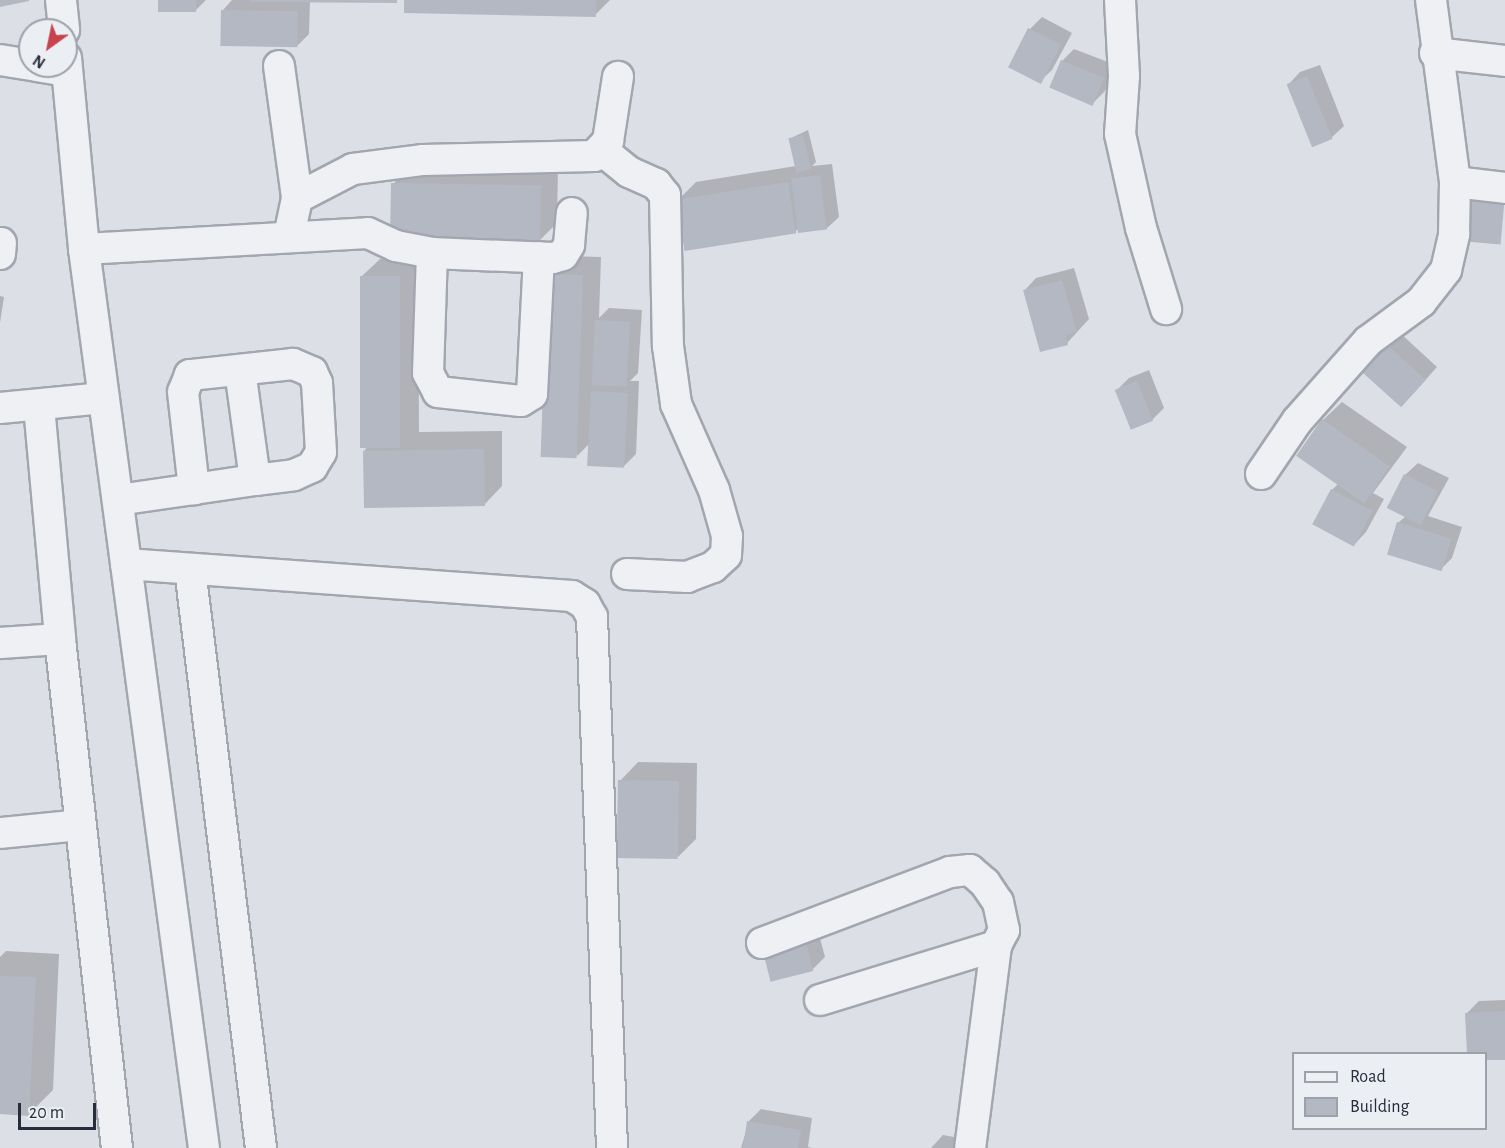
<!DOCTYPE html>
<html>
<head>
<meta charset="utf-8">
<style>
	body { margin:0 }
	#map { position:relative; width:1505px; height:1148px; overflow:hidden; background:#dcdfe6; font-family:"Alegreya Sans",sans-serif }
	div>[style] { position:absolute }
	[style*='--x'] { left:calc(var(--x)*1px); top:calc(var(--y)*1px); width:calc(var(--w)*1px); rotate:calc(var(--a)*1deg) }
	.shadow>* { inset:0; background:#0003 }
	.building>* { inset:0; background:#b4b8c2; transform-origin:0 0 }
	.roads { filter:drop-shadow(2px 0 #a2a6af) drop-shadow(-2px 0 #a2a6af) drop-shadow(0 2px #a2a6af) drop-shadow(0 -2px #a2a6af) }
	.minor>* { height:30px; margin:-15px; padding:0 15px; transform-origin:15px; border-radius:15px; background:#eef0f4 }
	span { translate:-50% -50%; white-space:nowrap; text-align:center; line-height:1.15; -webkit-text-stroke:4.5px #ebeef3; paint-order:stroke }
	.legend { position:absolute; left:1292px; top:1052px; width:195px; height:78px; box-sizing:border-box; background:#ebeef3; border:2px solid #9da1a9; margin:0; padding:8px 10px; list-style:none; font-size:18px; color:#272d3b }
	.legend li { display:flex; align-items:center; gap:12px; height:30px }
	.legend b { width:30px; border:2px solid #9da1a9 }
	.north { position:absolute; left:18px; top:18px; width:60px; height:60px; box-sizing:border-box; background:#ebeef3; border:2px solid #9da1a9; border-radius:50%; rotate:213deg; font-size:16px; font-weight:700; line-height:24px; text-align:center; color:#272d3b }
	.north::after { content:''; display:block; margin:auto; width:21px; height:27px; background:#c7444f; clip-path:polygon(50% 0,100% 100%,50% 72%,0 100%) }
	.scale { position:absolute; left:18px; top:1103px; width:78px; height:27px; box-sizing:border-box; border:3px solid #272d3b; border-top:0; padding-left:8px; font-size:18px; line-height:21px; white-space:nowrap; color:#272d3b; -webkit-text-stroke:4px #ebeef3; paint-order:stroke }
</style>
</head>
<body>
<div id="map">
	<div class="shadow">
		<i style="clip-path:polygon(159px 0,206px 0,196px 10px)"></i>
		<i style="clip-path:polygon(213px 0,398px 0,310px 1px,309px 34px,297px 46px,223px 10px,232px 0)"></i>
		<i style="clip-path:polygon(405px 0,610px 0,595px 15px)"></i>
		<i style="clip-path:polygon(1042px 17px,1072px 33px,1052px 70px,1039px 82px,1030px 29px)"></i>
		<i style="clip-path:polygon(1074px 49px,1116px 65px,1105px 91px,1093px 103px,1062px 61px)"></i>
		<i style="clip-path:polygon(1320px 65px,1344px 126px,1331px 138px,1288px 85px,1300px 72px)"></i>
		<i style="clip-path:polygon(808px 130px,816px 162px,812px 166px,832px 164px,839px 217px,826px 229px,799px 228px,795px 232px,678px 200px,696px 182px,796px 166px,789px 139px)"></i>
		<i style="clip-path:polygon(411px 165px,558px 168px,557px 223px,539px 241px,393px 184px)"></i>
		<i style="clip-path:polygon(567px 256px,601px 257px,599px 318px,609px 308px,642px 310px,638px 373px,630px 381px,639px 381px,636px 454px,624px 466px,590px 443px,577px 456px,549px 275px)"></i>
		<i style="clip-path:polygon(380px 259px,418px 259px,419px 432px,502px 431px,502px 486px,484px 505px,364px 450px,368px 447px,361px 277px)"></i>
		<i style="clip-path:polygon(1074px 268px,1089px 319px,1067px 343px,1024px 291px,1036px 278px)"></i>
		<i style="clip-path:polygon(0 296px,4px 297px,0 323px)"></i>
		<i style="clip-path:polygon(1399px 332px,1437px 367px,1413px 394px,1362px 370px)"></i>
		<i style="clip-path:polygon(1149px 370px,1164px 408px,1152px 420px,1117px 390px,1129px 378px)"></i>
		<i style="clip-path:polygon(1342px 402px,1407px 447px,1373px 493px,1384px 499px,1366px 532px,1354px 545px,1332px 490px,1339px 483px,1323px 420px)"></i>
		<i style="clip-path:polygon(1418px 463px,1449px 478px,1428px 516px,1462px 527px,1452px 558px,1440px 570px,1398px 523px,1407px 515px,1405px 475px)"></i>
		<i style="clip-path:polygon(638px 762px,697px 763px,696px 839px,678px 857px,620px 781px)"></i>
		<i style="clip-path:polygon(818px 931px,825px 957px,813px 969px,765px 953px)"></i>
		<i style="clip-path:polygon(6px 951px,59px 954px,53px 1090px,29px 1114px,0 1113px,0 957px)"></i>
		<i style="clip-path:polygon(1505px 1000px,1505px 1058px,1486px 1059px,1467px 1013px,1479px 1001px)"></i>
		<i style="clip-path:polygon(761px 1109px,812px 1118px,808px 1147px,812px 1148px,741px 1148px,749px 1121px)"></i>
		<i style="clip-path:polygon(943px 1135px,965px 1139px,964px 1148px,931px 1148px)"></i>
	</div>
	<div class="building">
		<i style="clip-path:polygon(0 0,29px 0,29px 1px,0 7px)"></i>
		<i style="left:158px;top:0;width:38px;height:12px"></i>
		<i style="clip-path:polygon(250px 0,397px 0,397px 3px,250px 2px)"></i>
		<i style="clip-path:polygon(404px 0,596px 0,596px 17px,404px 13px)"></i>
		<i style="left:221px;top:10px;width:77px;height:36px;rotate:1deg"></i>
		<i style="left:1028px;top:28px;width:37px;height:44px;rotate:27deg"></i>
		<i style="left:1061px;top:60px;width:47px;height:30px;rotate:23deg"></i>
		<i style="left:1307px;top:76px;width:68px;height:22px;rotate:68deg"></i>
		<i style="left:803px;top:135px;width:35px;height:15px;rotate:77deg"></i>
		<i style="left:820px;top:175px;width:55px;height:29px;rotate:83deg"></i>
		<i style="left:788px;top:182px;width:52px;height:113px;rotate:81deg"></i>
		<i style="left:391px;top:183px;width:150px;height:57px;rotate:1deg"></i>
		<i style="left:1473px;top:193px;width:32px;height:49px;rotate:5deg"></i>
		<i style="left:547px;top:274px;width:36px;height:183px;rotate:2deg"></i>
		<i style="left:360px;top:276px;width:40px;height:172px"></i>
		<i style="clip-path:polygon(1062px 280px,1077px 332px,1066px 335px,1068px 345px,1040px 352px,1023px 290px)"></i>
		<i style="left:595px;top:320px;width:35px;height:65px;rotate:3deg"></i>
		<i style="left:1385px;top:343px;width:55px;height:37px;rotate:42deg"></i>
		<i style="left:1137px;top:381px;width:43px;height:24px;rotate:68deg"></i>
		<i style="left:591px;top:391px;width:37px;height:75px;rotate:3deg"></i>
		<i style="left:1322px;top:419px;width:83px;height:45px;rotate:35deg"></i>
		<i style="left:484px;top:449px;width:57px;height:121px;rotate:89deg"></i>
		<i style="left:1404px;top:474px;width:38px;height:38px;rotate:27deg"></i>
		<i style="left:1331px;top:489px;width:47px;height:40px;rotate:28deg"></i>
		<i style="left:1397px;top:522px;width:57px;height:34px;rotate:17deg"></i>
		<i style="left:618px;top:780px;width:61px;height:78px;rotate:1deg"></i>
		<i style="left:806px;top:942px;width:30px;height:44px;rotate:76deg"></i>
		<i style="clip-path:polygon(0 976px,36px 977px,29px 1116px,0 1114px)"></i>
		<i style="clip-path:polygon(1505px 1011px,1505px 1060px,1486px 1060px,1486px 1054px,1467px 1054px,1465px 1013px)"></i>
		<i style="clip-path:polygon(747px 1121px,801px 1130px,798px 1148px,743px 1148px)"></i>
	</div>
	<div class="roads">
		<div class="minor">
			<i style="--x:61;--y:0;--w:30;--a:84"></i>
			<i style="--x:1120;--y:0;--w:76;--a:87"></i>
			<i style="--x:1124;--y:76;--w:58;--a:93.9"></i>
			<i style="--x:1120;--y:134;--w:96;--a:77.4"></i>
			<i style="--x:1141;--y:228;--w:85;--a:72.8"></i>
			<i style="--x:1435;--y:53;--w:70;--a:6.5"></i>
			<i style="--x:66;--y:58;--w:192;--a:84.6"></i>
			<i style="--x:84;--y:249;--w:907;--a:82.4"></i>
			<i style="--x:0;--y:60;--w:30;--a:9"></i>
			<i style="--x:36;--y:66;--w:31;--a:9"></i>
			<i style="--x:279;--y:66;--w:133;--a:82.2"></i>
			<i style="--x:603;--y:151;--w:33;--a:39"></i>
			<i style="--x:629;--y:172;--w:30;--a:24"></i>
			<i style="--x:656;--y:184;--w:14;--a:51"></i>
			<i style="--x:665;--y:195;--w:151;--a:88.9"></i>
			<i style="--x:668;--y:346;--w:59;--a:82.1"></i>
			<i style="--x:676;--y:404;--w:94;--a:66.2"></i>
			<i style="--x:714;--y:490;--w:48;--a:74.2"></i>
			<i style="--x:727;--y:536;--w:19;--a:93"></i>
			<i style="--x:726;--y:555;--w:18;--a:137"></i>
			<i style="--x:713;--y:567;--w:28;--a:159"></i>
			<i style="--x:687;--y:577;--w:60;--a:-177.1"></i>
			<i style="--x:1455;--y:182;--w:50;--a:6.8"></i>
			<i style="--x:289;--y:236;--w:39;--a:-78"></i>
			<i style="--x:297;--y:198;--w:63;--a:-27.4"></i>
			<i style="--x:353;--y:169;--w:71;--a:-7.3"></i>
			<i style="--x:423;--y:160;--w:171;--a:-1.3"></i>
			<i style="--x:594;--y:156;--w:21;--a:-47"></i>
			<i style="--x:608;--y:141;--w:65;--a:-81.1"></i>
			<i style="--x:84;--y:249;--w:284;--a:-3.2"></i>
			<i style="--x:368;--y:233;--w:31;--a:25"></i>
			<i style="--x:396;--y:246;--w:37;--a:11"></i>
			<i style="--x:432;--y:253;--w:121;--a:2.4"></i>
			<i style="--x:553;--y:258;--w:10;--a:-17"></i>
			<i style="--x:563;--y:255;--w:12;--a:-59"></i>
			<i style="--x:569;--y:245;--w:32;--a:-85"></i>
			<i style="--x:432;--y:253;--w:120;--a:91.9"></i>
			<i style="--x:428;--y:373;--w:21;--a:62"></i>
			<i style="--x:438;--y:392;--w:83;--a:6.2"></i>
			<i style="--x:521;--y:401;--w:13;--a:-32"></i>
			<i style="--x:532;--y:394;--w:137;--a:-87.1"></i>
			<i style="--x:0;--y:254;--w:11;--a:-85"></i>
			<i style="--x:240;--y:370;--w:111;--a:82.2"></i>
			<i style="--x:39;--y:406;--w:234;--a:84.8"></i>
			<i style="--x:60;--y:639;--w:512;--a:83.61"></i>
			<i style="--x:0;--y:408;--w:104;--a:-5.5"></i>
			<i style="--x:1261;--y:474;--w:64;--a:-55.8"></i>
			<i style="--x:1297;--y:421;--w:107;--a:-48.4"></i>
			<i style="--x:1368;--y:341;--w:66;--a:-36.3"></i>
			<i style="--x:1421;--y:302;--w:41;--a:-52"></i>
			<i style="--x:1446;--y:270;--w:37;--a:-77"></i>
			<i style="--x:1454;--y:234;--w:52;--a:-88.9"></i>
			<i style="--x:1455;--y:182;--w:184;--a:-97.5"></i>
			<i style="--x:118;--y:500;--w:77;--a:-8.2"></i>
			<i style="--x:194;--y:489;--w:62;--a:-8.4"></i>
			<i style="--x:255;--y:480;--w:39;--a:-7"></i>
			<i style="--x:294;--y:475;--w:20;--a:-24"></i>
			<i style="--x:312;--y:467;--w:17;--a:-59"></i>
			<i style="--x:321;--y:452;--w:69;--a:-93.3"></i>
			<i style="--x:317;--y:383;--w:12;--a:-114"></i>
			<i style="--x:312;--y:372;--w:21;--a:-157"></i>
			<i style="--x:293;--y:364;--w:104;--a:173.9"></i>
			<i style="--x:190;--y:375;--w:18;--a:112"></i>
			<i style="--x:183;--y:392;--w:98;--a:83.5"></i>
			<i style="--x:126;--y:564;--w:447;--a:4.1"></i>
			<i style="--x:572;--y:596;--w:15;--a:32"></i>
			<i style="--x:585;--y:604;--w:15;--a:62"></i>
			<i style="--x:592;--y:617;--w:531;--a:87.84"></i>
			<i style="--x:190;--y:569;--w:583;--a:83.01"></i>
			<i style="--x:0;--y:643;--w:60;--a:-3.8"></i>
			<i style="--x:0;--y:833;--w:80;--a:-5.7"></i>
			<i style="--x:762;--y:943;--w:201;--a:-20.7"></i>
			<i style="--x:950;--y:872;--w:20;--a:-6"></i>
			<i style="--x:970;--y:870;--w:20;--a:41"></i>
			<i style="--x:985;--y:883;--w:23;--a:56"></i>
			<i style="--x:998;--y:902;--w:29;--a:78"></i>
			<i style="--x:1004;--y:930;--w:18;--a:117"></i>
			<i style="--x:996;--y:946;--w:204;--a:97.3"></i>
			<i style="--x:820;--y:1000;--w:184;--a:-17.1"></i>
		</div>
	</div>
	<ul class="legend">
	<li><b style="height:8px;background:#eef0f4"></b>Road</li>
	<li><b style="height:16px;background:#b4b8c2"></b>Building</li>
	</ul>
	<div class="north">N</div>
	<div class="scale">20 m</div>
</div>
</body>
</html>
